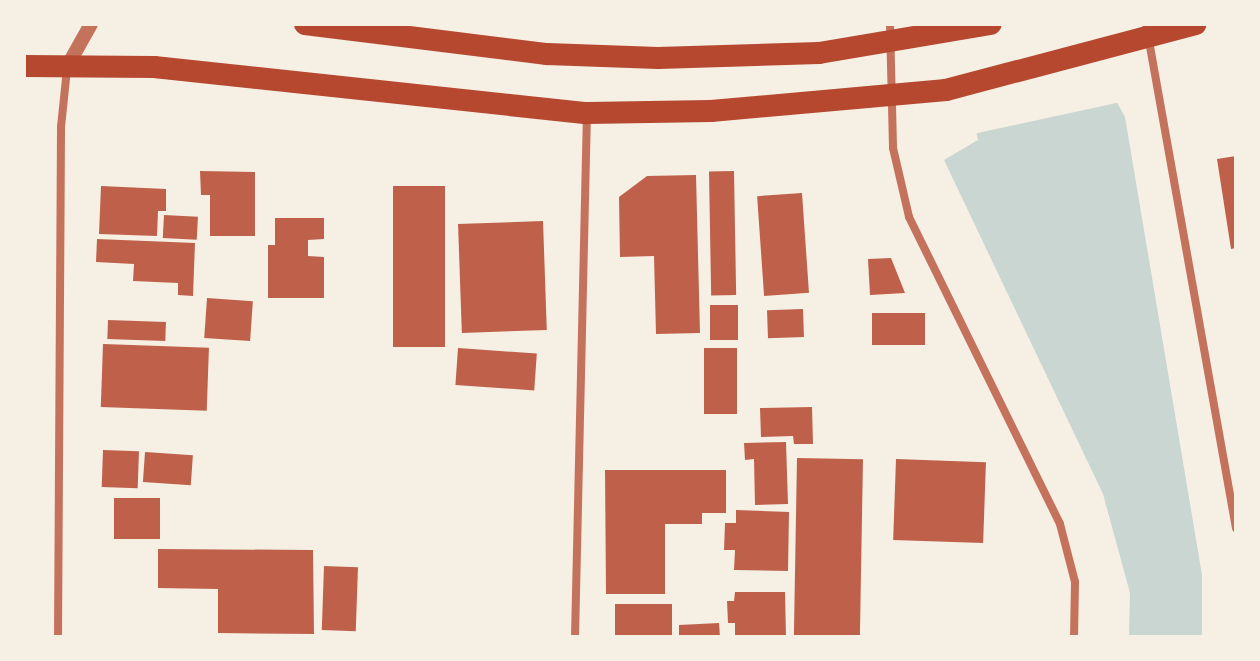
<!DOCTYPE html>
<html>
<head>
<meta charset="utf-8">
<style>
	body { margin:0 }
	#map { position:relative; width:1260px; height:661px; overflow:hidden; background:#f6efe4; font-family:"Titillium Web",sans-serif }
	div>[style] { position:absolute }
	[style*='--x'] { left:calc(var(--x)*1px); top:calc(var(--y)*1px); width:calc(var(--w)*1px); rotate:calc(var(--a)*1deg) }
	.water>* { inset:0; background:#c9d6d2 }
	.pier>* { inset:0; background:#f6efe4 }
	.building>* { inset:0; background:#bf614a; transform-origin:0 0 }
	.minor>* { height:8px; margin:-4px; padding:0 4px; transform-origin:4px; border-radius:4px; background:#c5725c }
	.tertiary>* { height:14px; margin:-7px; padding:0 7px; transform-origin:7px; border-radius:7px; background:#c5725c }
	.trunk>* { height:22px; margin:-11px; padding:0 11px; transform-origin:11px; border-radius:11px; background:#b5482f }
	span { translate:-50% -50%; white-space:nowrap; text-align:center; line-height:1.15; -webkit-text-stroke:6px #f6efe4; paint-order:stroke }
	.frame { position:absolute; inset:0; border:26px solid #f6efe4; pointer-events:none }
</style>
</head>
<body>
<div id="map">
	<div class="water">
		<i style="clip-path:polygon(952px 24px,1074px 24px,1125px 117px,1202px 575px,1202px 637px,1129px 637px,1130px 593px,1103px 494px,944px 160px,978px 140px)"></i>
	</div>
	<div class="pier">
		<i style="clip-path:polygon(948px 24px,1078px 24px,1121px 102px,973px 134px)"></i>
	</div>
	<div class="building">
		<i style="clip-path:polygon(1236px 156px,1236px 248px,1231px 249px,1217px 159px)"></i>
		<i style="clip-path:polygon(200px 171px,255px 172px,255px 236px,210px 236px,210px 195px,201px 195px)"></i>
		<i style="left:734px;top:171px;width:124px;height:25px;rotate:89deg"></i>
		<i style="clip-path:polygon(696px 175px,700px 333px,656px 334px,654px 256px,620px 257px,619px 197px,647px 176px)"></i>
		<i style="clip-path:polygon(101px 186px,166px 189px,166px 211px,158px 211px,157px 236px,99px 234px)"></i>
		<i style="left:393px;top:186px;width:52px;height:161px"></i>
		<i style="left:802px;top:193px;width:100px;height:45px;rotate:86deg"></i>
		<i style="left:164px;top:215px;width:34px;height:23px;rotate:3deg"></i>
		<i style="clip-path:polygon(275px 218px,324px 218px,324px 239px,308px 240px,308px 256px,324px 257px,324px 298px,268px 298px,268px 245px,275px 245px)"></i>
		<i style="left:543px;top:221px;width:109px;height:85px;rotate:88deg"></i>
		<i style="clip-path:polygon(97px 239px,195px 243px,193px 296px,178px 295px,178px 283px,133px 281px,134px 264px,96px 262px)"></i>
		<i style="clip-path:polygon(891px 258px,905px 293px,870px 295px,868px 259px)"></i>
		<i style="left:207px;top:298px;width:46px;height:40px;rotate:4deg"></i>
		<i style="left:710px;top:305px;width:28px;height:35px"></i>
		<i style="left:803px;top:309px;width:28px;height:36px;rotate:88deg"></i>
		<i style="left:872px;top:313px;width:53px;height:32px"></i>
		<i style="left:108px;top:320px;width:58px;height:19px;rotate:2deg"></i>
		<i style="left:103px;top:344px;width:106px;height:63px;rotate:2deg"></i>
		<i style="left:458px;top:348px;width:79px;height:37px;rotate:4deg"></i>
		<i style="left:704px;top:348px;width:33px;height:66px"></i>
		<i style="clip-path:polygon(812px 407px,813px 444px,794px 444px,793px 436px,761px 437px,760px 408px)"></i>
		<i style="clip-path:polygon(786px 442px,788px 504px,755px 505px,754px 459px,745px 460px,744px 443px)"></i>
		<i style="left:103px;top:450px;width:36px;height:37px;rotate:2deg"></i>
		<i style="left:145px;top:452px;width:48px;height:30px;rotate:4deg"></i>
		<i style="left:797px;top:458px;width:66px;height:179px;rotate:1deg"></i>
		<i style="left:896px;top:459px;width:90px;height:81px;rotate:2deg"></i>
		<i style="clip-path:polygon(605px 470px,726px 470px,726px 513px,702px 513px,702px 524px,665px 524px,665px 594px,606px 594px)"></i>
		<i style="left:114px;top:498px;width:46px;height:41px"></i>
		<i style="clip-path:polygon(736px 510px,789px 512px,788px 571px,734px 570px,735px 550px,724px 550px,725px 523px,736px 523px)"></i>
		<i style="clip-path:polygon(158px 549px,313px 550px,314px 634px,218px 633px,218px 589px,158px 588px)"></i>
		<i style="left:324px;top:566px;width:34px;height:64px;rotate:2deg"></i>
		<i style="clip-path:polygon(735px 592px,785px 592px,786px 637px,735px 637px,735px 623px,728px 623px,727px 601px,734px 601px)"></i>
		<i style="left:672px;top:604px;width:33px;height:57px;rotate:90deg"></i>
		<i style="clip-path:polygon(719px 623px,720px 637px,679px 637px,679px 625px)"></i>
	</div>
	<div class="minor">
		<i style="--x:890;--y:24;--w:124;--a:88.6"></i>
		<i style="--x:893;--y:148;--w:71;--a:76.9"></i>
		<i style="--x:909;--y:217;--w:342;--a:63.8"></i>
		<i style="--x:1060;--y:524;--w:60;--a:75.5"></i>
		<i style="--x:1075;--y:582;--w:55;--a:91"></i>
		<i style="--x:1146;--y:24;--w:512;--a:79.88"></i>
		<i style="--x:58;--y:637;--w:510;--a:-89.66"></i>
		<i style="--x:61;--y:127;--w:58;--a:-84.1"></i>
		<i style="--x:575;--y:637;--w:523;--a:-88.69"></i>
	</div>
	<div class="tertiary">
		<i style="--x:68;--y:65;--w:47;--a:-60.7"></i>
	</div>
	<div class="trunk">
		<i style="--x:305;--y:24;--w:244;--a:7.1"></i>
		<i style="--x:547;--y:54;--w:111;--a:2.1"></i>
		<i style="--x:658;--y:58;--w:161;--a:-1.8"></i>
		<i style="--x:819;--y:53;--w:174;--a:-9.6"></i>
		<i style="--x:24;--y:66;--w:130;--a:0.4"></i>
		<i style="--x:154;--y:67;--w:435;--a:6.1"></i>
		<i style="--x:587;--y:113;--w:124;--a:-0.9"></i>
		<i style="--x:711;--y:111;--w:236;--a:-5.1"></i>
		<i style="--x:946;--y:90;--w:258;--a:-14.8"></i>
	</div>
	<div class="frame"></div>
</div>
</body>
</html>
